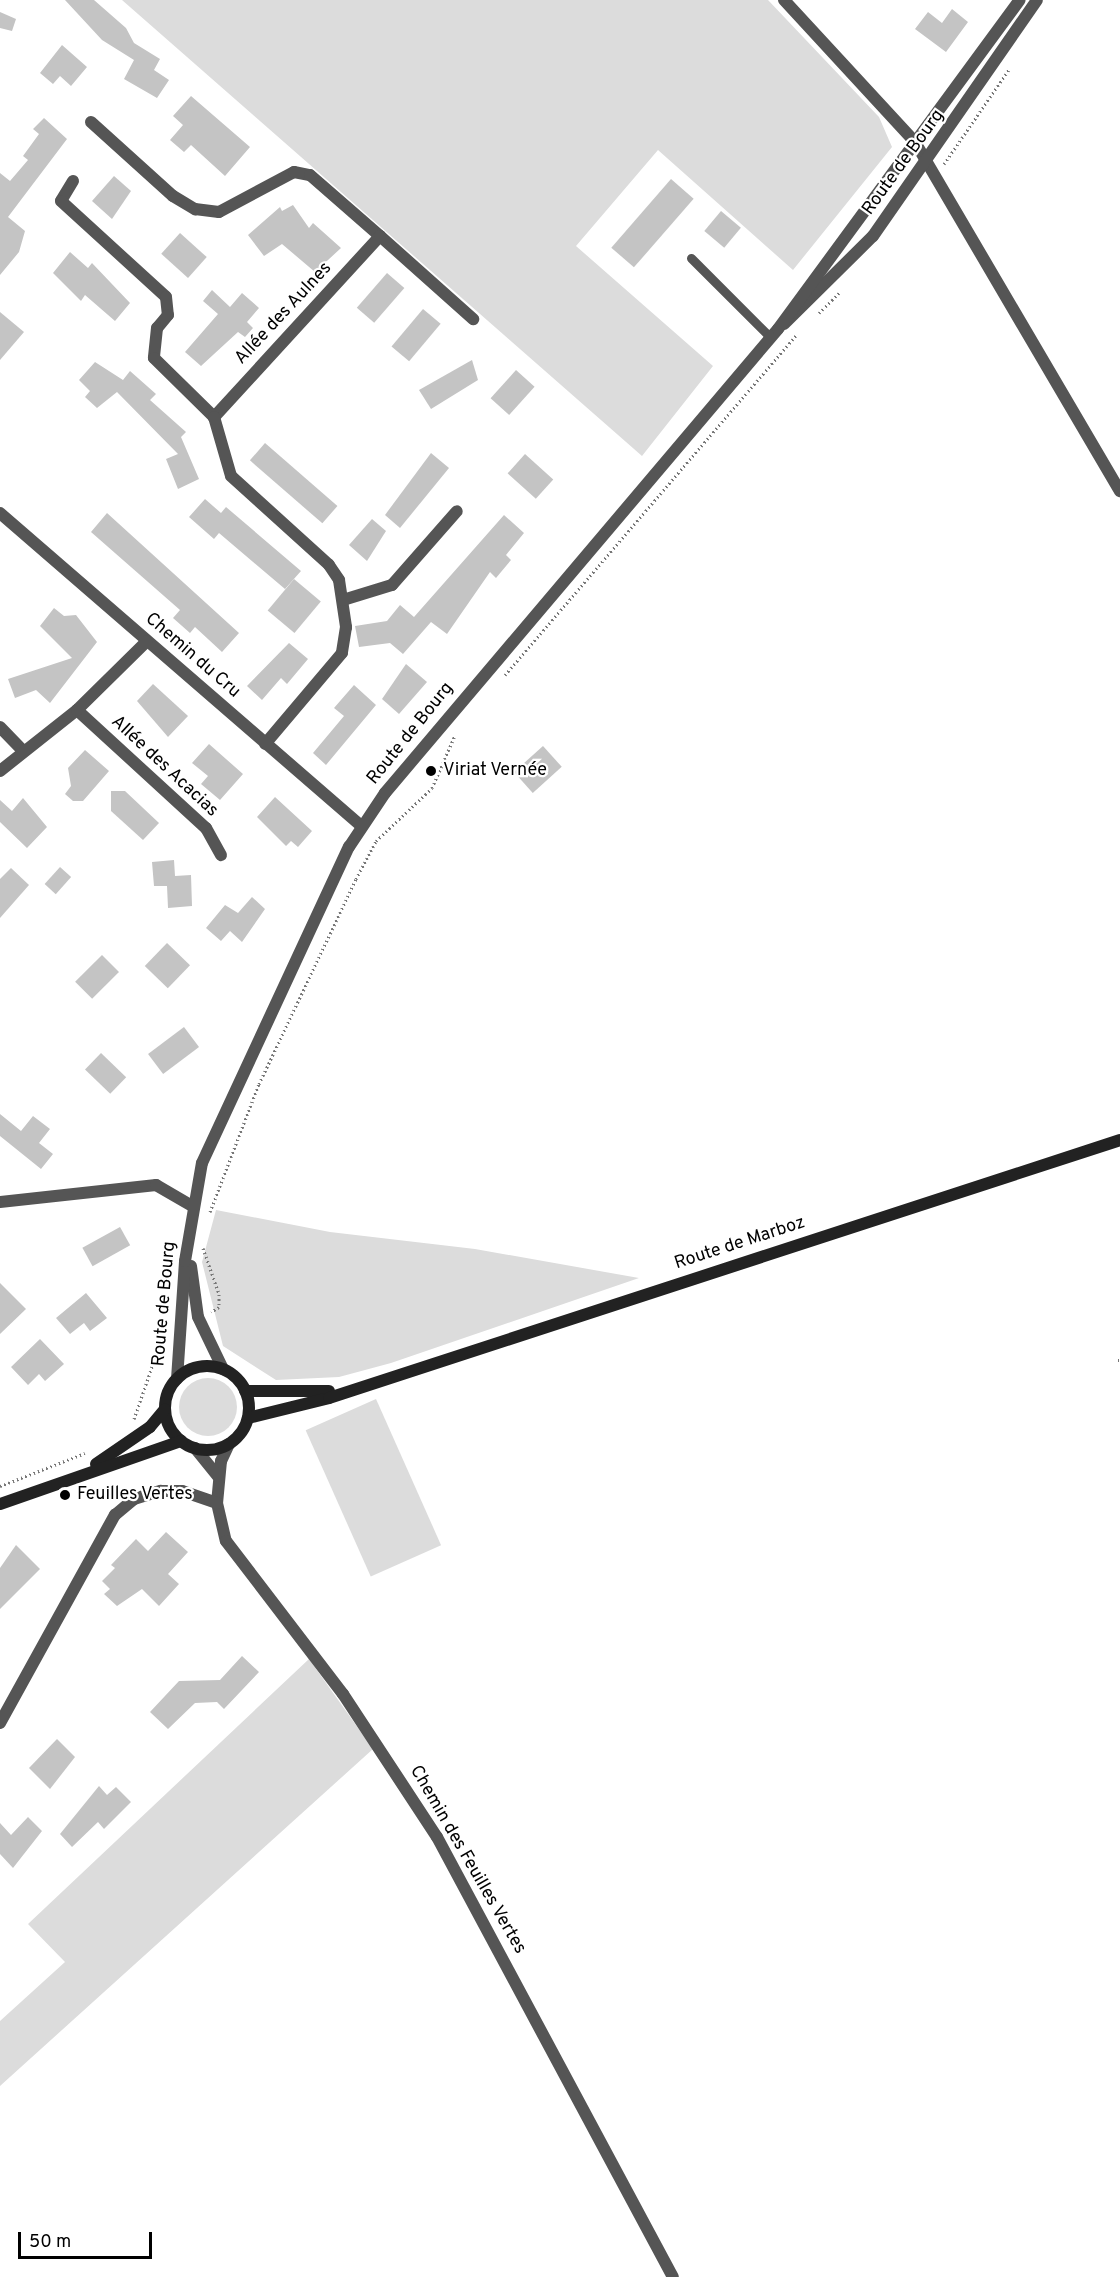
<!DOCTYPE html>
<html>
<head>
<meta charset="utf-8">
<style>
	body { margin:0 }
	#map { position:relative; width:1120px; height:2277px; overflow:hidden; background:#fff; font-family:Overpass,sans-serif }
	div>[style] { position:absolute }
	[style*='--x'] { left:calc(var(--x)*1px); top:calc(var(--y)*1px); width:calc(var(--w)*1px); rotate:calc(var(--a)*1deg) }
	.green>* { inset:0; background:#dcdcdc; transform-origin:0 0 }
	.round { border-radius:50% }
	.building>* { inset:0; background:#c4c4c4; transform-origin:0 0 }
	.path>* { height:3px; margin-top:-1.5px; transform-origin:0; background:repeating-linear-gradient(90deg,#777 0 1.5px,transparent 0 4.5px) }
	.service>* { height:9px; margin:-4.5px; padding:0 4.5px; transform-origin:4.5px; border-radius:4.5px; background:#555 }
	.minor>* { height:12px; margin:-6px; padding:0 6px; transform-origin:6px; border-radius:6px; background:#555 }
	.tertiary>* { height:12px; margin:-6px; padding:0 6px; transform-origin:6px; border-radius:6px; background:#555 }
	.secondary>* { height:12px; margin:-6px; padding:0 6px; transform-origin:6px; border-radius:6px; background:#222 }
	.secondary>.ring { margin:-6px; padding:0; box-sizing:content-box; background:none; border:12px solid #222; border-radius:50% }
	.dots>* { width:16px; height:16px; translate:-50% -50%; box-sizing:border-box; border:3px solid #fff; border-radius:50% }
	span { translate:-50% -50%; white-space:nowrap; text-align:center; line-height:1.15; -webkit-text-stroke:4.5px #fff; paint-order:stroke }
	.street-label { font-size:18px; color:#000 }
	.poi-label { font-size:18px; color:#000 }
	.left { translate:0 -50%; text-align:left }
	.scale { position:absolute; left:18px; top:2232px; width:134px; height:27px; box-sizing:border-box; border:3px solid #000; border-top:0; padding-left:8px; font-size:18px; line-height:21px; white-space:nowrap; color:#000; -webkit-text-stroke:4px #fff; paint-order:stroke }
</style>
</head>
<body>
<div id="map">
	<div class="green">
		<i style="clip-path:polygon(122px 0,768px 0,879px 117px,892px 147px,793px 270px,658px 150px,576px 246px,713px 366px,642px 456px)"></i>
		<i style="clip-path:polygon(216px 1210px,330px 1232px,475px 1249px,639px 1278px,391px 1363px,339px 1377px,276px 1380px,223px 1346px,202px 1262px)"></i>
		<i class="round" style="left:179px;top:1378px;width:58px;height:58px"></i>
		<i style="left:376px;top:1399px;width:160px;height:77px;rotate:66deg"></i>
		<i style="clip-path:polygon(309px 1659px,373px 1749px,0 2086px,0 2021px,65px 1962px,28px 1924px)"></i>
	</div>
	<div class="building">
		<i style="clip-path:polygon(65px 0,94px 0,126px 28px,134px 43px,160px 59px,154px 70px,169px 80px,157px 98px,124px 79px,134px 60px,102px 40px)"></i>
		<i style="clip-path:polygon(952px 9px,968px 22px,946px 52px,915px 29px,928px 12px,942px 23px)"></i>
		<i style="clip-path:polygon(0 12px,16px 19px,12px 31px,0 28px)"></i>
		<i style="clip-path:polygon(62px 45px,87px 67px,71px 86px,60px 76px,53px 84px,40px 73px)"></i>
		<i style="clip-path:polygon(191px 96px,250px 147px,225px 176px,191px 145px,184px 152px,170px 140px,183px 125px,173px 116px)"></i>
		<i style="clip-path:polygon(44px 118px,67px 139px,8px 217px,25px 231px,19px 252px,0 275px,0 173px,10px 181px,28px 160px,23px 156px,39px 134px,33px 129px)"></i>
		<i style="clip-path:polygon(114px 176px,131px 191px,112px 219px,92px 201px)"></i>
		<i style="left:671px;top:179px;width:30px;height:91px;rotate:41deg"></i>
		<i style="clip-path:polygon(293px 205px,309px 228px,313px 223px,341px 248px,315px 272px,282px 244px,264px 256px,248px 235px,280px 207px,282px 211px)"></i>
		<i style="left:721px;top:211px;width:26px;height:26px;rotate:40deg"></i>
		<i style="left:180px;top:233px;width:36px;height:28px;rotate:42deg"></i>
		<i style="clip-path:polygon(70px 252px,88px 268px,92px 263px,130px 303px,115px 321px,85px 295px,81px 301px,53px 273px)"></i>
		<i style="left:387px;top:273px;width:23px;height:46px;rotate:41deg"></i>
		<i style="clip-path:polygon(212px 290px,230px 307px,242px 293px,259px 308px,247px 322px,253px 328px,245px 337px,238px 332px,201px 366px,185px 352px,218px 314px,203px 301px)"></i>
		<i style="left:423px;top:309px;width:23px;height:49px;rotate:40deg"></i>
		<i style="clip-path:polygon(0 312px,24px 332px,0 360px)"></i>
		<i style="clip-path:polygon(472px 360px,478px 380px,431px 409px,419px 390px)"></i>
		<i style="clip-path:polygon(95px 362px,123px 380px,130px 371px,156px 394px,150px 400px,186px 432px,181px 437px,199px 479px,178px 489px,166px 459px,178px 454px,117px 392px,97px 408px,85px 397px,90px 391px,79px 380px)"></i>
		<i style="left:516px;top:370px;width:25px;height:38px;rotate:42deg"></i>
		<i style="left:265px;top:443px;width:96px;height:23px;rotate:41deg"></i>
		<i style="clip-path:polygon(431px 453px,449px 468px,400px 528px,385px 515px)"></i>
		<i style="left:525px;top:454px;width:38px;height:26px;rotate:42deg"></i>
		<i style="clip-path:polygon(205px 499px,221px 513px,226px 507px,301px 571px,285px 589px,219px 533px,214px 539px,189px 517px)"></i>
		<i style="clip-path:polygon(107px 513px,239px 633px,222px 652px,195px 627px,190px 633px,173px 618px,180px 610px,91px 532px)"></i>
		<i style="clip-path:polygon(504px 515px,524px 533px,506px 555px,511px 560px,496px 578px,490px 572px,447px 634px,431px 622px,403px 654px,390px 643px,359px 647px,355px 626px,387px 621px,400px 605px,414px 617px)"></i>
		<i style="clip-path:polygon(372px 519px,386px 531px,367px 561px,349px 545px)"></i>
		<i style="left:294px;top:579px;width:35px;height:41px;rotate:40deg"></i>
		<i style="clip-path:polygon(54px 608px,64px 616px,76px 615px,97px 642px,50px 703px,36px 690px,15px 698px,8px 679px,72px 658px,40px 626px)"></i>
		<i style="clip-path:polygon(289px 643px,308px 659px,287px 684px,281px 678px,262px 700px,247px 686px)"></i>
		<i style="clip-path:polygon(406px 664px,427px 682px,399px 714px,382px 699px)"></i>
		<i style="clip-path:polygon(153px 684px,188px 716px,168px 737px,137px 701px)"></i>
		<i style="clip-path:polygon(354px 685px,376px 705px,326px 765px,313px 753px,344px 716px,334px 708px)"></i>
		<i style="clip-path:polygon(209px 744px,243px 774px,220px 800px,201px 784px,208px 776px,192px 763px)"></i>
		<i style="left:543px;top:746px;width:28px;height:39px;rotate:48deg"></i>
		<i style="clip-path:polygon(85px 750px,109px 771px,83px 801px,73px 801px,65px 794px,71px 786px,68px 768px)"></i>
		<i style="clip-path:polygon(111px 791px,125px 791px,159px 823px,143px 840px,111px 811px)"></i>
		<i style="clip-path:polygon(275px 797px,312px 831px,298px 847px,291px 841px,286px 846px,257px 817px)"></i>
		<i style="clip-path:polygon(23px 798px,47px 827px,27px 848px,0 822px,0 800px,12px 811px)"></i>
		<i style="clip-path:polygon(174px 860px,175px 876px,191px 875px,192px 906px,168px 908px,167px 886px,154px 886px,152px 862px)"></i>
		<i style="left:60px;top:867px;width:15px;height:23px;rotate:42deg"></i>
		<i style="clip-path:polygon(11px 868px,29px 885px,0 918px,0 879px)"></i>
		<i style="clip-path:polygon(252px 897px,265px 909px,242px 942px,230px 931px,221px 941px,206px 928px,225px 905px,238px 913px)"></i>
		<i style="left:167px;top:943px;width:32px;height:32px;rotate:44deg"></i>
		<i style="left:102px;top:955px;width:24px;height:38px;rotate:45deg"></i>
		<i style="left:184px;top:1027px;width:25px;height:45px;rotate:53deg"></i>
		<i style="left:101px;top:1053px;width:35px;height:23px;rotate:44deg"></i>
		<i style="clip-path:polygon(0 1114px,21px 1131px,33px 1116px,50px 1129px,39px 1143px,53px 1154px,41px 1169px,0 1136px)"></i>
		<i style="left:120px;top:1227px;width:21px;height:43px;rotate:61deg"></i>
		<i style="clip-path:polygon(0 1283px,26px 1309px,0 1334px)"></i>
		<i style="clip-path:polygon(86px 1293px,107px 1318px,90px 1331px,84px 1323px,70px 1334px,56px 1318px)"></i>
		<i style="clip-path:polygon(40px 1339px,64px 1364px,45px 1381px,39px 1374px,28px 1385px,11px 1367px)"></i>
		<i style="clip-path:polygon(166px 1532px,188px 1552px,168px 1574px,179px 1584px,159px 1606px,142px 1589px,117px 1606px,104px 1594px,110px 1589px,102px 1581px,115px 1568px,111px 1565px,136px 1539px,148px 1551px)"></i>
		<i style="clip-path:polygon(16px 1545px,40px 1569px,0 1609px,0 1568px)"></i>
		<i style="clip-path:polygon(242px 1656px,259px 1672px,224px 1709px,217px 1702px,195px 1703px,168px 1729px,150px 1712px,179px 1681px,220px 1680px)"></i>
		<i style="clip-path:polygon(57px 1739px,75px 1757px,50px 1789px,29px 1768px)"></i>
		<i style="clip-path:polygon(99px 1786px,107px 1795px,116px 1787px,131px 1802px,104px 1829px,98px 1822px,72px 1847px,60px 1834px)"></i>
		<i style="clip-path:polygon(28px 1817px,42px 1831px,13px 1868px,0 1854px,0 1823px,11px 1835px)"></i>
	</div>
	<div class="path">
		<i style="--x:944;--y:164;--w:116;--a:-55.5"></i>
		<i style="--x:819;--y:313;--w:30;--a:-45"></i>
		<i style="--x:505;--y:675;--w:449;--a:-49.4"></i>
		<i style="--x:210;--y:1212;--w:137;--a:-69.1"></i>
		<i style="--x:259;--y:1084;--w:227;--a:-64.7"></i>
		<i style="--x:356;--y:879;--w:43;--a:-62.2"></i>
		<i style="--x:376;--y:841;--w:77;--a:-43.4"></i>
		<i style="--x:432;--y:788;--w:58;--a:-66.5"></i>
		<i style="--x:203;--y:1248;--w:49;--a:70.8"></i>
		<i style="--x:219;--y:1294;--w:13;--a:90"></i>
		<i style="--x:219;--y:1307;--w:9;--a:148"></i>
		<i style="--x:1118;--y:1360;--w:2;--a:0"></i>
		<i style="--x:134;--y:1419;--w:95;--a:-71"></i>
		<i style="--x:0;--y:1486;--w:91;--a:-21.2"></i>
	</div>
	<div class="service">
		<i style="--x:691;--y:258;--w:112;--a:45"></i>
	</div>
	<div class="minor">
		<i style="--x:784;--y:0;--w:193;--a:47.3"></i>
		<i style="--x:915;--y:142;--w:405;--a:59.6"></i>
		<i style="--x:91;--y:122;--w:110;--a:42.1"></i>
		<i style="--x:173;--y:196;--w:26;--a:31"></i>
		<i style="--x:195;--y:209;--w:24;--a:7"></i>
		<i style="--x:219;--y:212;--w:85;--a:-28.1"></i>
		<i style="--x:294;--y:172;--w:16;--a:11"></i>
		<i style="--x:310;--y:175;--w:93;--a:41.1"></i>
		<i style="--x:380;--y:236;--w:246;--a:132.5"></i>
		<i style="--x:73;--y:181;--w:23;--a:121"></i>
		<i style="--x:61;--y:201;--w:142;--a:42.4"></i>
		<i style="--x:166;--y:297;--w:18;--a:84"></i>
		<i style="--x:168;--y:315;--w:17;--a:130"></i>
		<i style="--x:157;--y:328;--w:30;--a:96"></i>
		<i style="--x:154;--y:358;--w:84;--a:44.5"></i>
		<i style="--x:214;--y:417;--w:61;--a:73.9"></i>
		<i style="--x:231;--y:476;--w:132;--a:42.2"></i>
		<i style="--x:329;--y:565;--w:18;--a:56"></i>
		<i style="--x:339;--y:580;--w:48;--a:81.5"></i>
		<i style="--x:346;--y:627;--w:26;--a:99"></i>
		<i style="--x:342;--y:653;--w:119;--a:130.2"></i>
		<i style="--x:380;--y:236;--w:125;--a:41.7"></i>
		<i style="--x:0;--y:513;--w:478;--a:40.9"></i>
		<i style="--x:343;--y:600;--w:51;--a:-17"></i>
		<i style="--x:392;--y:585;--w:98;--a:-48.7"></i>
		<i style="--x:77;--y:710;--w:175;--a:42.5"></i>
		<i style="--x:206;--y:828;--w:31;--a:61"></i>
		<i style="--x:0;--y:727;--w:32;--a:46"></i>
		<i style="--x:0;--y:771;--w:98;--a:-38.4"></i>
		<i style="--x:77;--y:710;--w:98;--a:-44.6"></i>
		<i style="--x:0;--y:1202;--w:157;--a:-6.2"></i>
		<i style="--x:156;--y:1185;--w:44;--a:30.1"></i>
		<i style="--x:229;--y:1444;--w:19;--a:115"></i>
		<i style="--x:221;--y:1461;--w:42;--a:95.4"></i>
		<i style="--x:217;--y:1503;--w:39;--a:77"></i>
		<i style="--x:226;--y:1541;--w:193;--a:52.6"></i>
		<i style="--x:343;--y:1694;--w:171;--a:56.7"></i>
		<i style="--x:437;--y:1837;--w:499;--a:61.8"></i>
		<i style="--x:195;--y:1448;--w:36;--a:51"></i>
		<i style="--x:0;--y:1723;--w:238;--a:-61.1"></i>
		<i style="--x:115;--y:1515;--w:25;--a:-40"></i>
		<i style="--x:134;--y:1499;--w:28;--a:-17"></i>
		<i style="--x:161;--y:1491;--w:21;--a:0"></i>
		<i style="--x:182;--y:1491;--w:37;--a:19"></i>
	</div>
	<div class="tertiary">
		<i style="--x:784;--y:324;--w:125;--a:-44.7"></i>
		<i style="--x:873;--y:236;--w:287;--a:-55.2"></i>
		<i style="--x:191;--y:1266;--w:51;--a:82.2"></i>
		<i style="--x:198;--y:1317;--w:58;--a:64.3"></i>
		<i style="--x:177;--y:1379;--w:118;--a:-86.1"></i>
		<i style="--x:185;--y:1261;--w:99;--a:-80.2"></i>
		<i style="--x:202;--y:1163;--w:349;--a:-65.1"></i>
		<i style="--x:349;--y:847;--w:65;--a:-56.3"></i>
		<i style="--x:385;--y:793;--w:608;--a:-49.74"></i>
		<i style="--x:778;--y:329;--w:408;--a:-53.7"></i>
	</div>
	<div class="secondary">
		<i class="ring" style="left:165px;top:1366px;width:72px;height:72px"></i>
		<i style="--x:245;--y:1391;--w:84;--a:0"></i>
		<i style="--x:248;--y:1418;--w:83;--a:-13.9"></i>
		<i style="--x:329;--y:1398;--w:832;--a:-18.06"></i>
		<i style="--x:96;--y:1464;--w:65;--a:-34.4"></i>
		<i style="--x:150;--y:1427;--w:23;--a:-50"></i>
		<i style="--x:0;--y:1504;--w:192;--a:-19.2"></i>
	</div>
	<div class="dots">
		<i style="left:431px;top:771px;background:#000"></i>
		<i style="left:65px;top:1495px;background:#000"></i>
	</div>
	<div class="street-label">
		<span style="left:904px;top:163px;rotate:-54deg">Route de Bourg</span>
		<span style="left:284px;top:314px;rotate:-47deg">Allée des Aulnes</span>
		<span style="left:192px;top:656px;rotate:41deg">Chemin du Cru</span>
		<span style="left:411px;top:734px;rotate:-51deg">Route de Bourg</span>
		<span style="left:164px;top:767px;rotate:43deg">Allée des Acacias</span>
		<span style="left:740px;top:1244px;rotate:-18deg">Route de Marboz</span>
		<span style="left:165px;top:1304px;rotate:-85deg">Route de Bourg</span>
		<span style="left:467px;top:1860px;rotate:60deg">Chemin des Feuilles Vertes</span>
	</div>
	<div class="poi-label">
		<span class="left" style="left:443px;top:771px">Viriat Vernée</span>
		<span class="left" style="left:77px;top:1495px">Feuilles Vertes</span>
	</div>
	<div class="scale">50 m</div>
</div>
</body>
</html>
